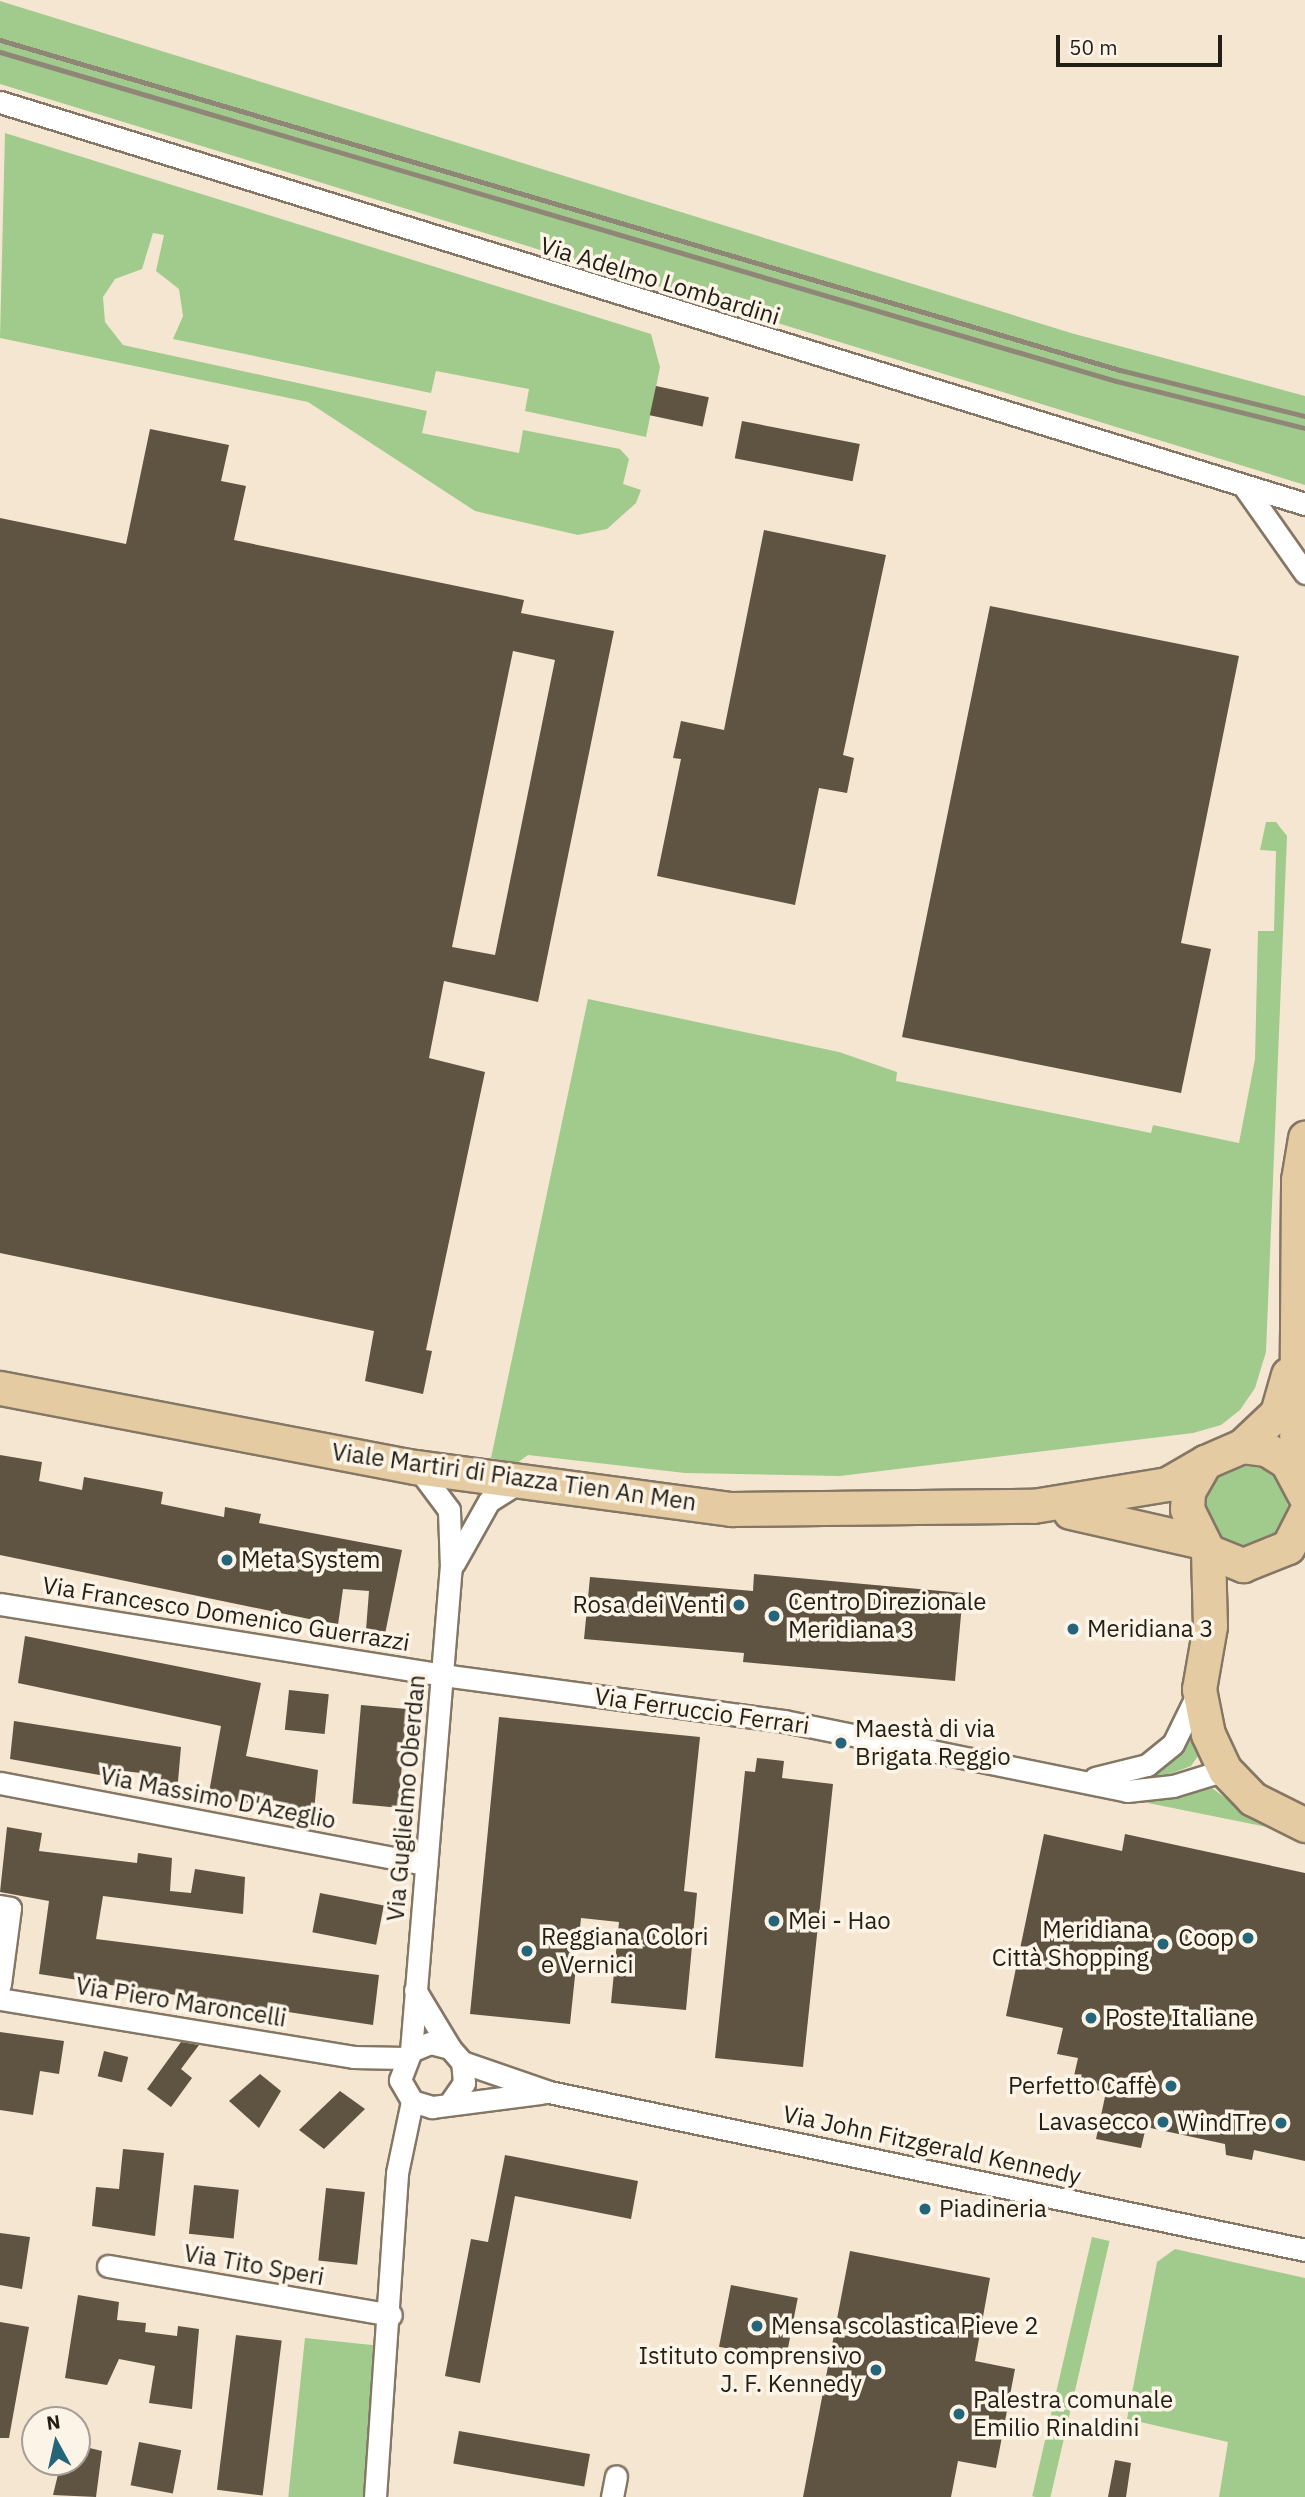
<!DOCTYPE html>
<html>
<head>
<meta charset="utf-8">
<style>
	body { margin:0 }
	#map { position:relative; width:1305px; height:2497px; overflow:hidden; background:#f5e6d2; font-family:"IBM Plex Sans",sans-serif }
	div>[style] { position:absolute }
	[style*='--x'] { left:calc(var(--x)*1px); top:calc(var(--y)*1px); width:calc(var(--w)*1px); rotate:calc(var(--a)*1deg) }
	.green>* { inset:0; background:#a0cb8d; transform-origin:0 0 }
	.round { border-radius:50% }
	.building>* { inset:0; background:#5f5342; transform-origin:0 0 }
	.roads { filter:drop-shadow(2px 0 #847765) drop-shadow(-2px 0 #847765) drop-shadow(0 2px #847765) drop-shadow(0 -2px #847765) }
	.minor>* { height:21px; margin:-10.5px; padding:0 10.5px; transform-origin:10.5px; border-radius:10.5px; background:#fff }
	.primary>* { height:33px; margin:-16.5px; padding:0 16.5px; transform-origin:16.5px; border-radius:16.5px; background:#e5cba1 }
	.rail>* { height:5px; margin:-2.5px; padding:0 2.5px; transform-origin:2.5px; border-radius:2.5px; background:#908678 }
	.dots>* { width:19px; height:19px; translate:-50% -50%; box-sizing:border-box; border:4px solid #fdf4e8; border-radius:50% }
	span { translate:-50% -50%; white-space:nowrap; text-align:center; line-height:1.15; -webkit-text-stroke:7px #fdf4e8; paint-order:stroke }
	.street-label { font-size:24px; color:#231e16 }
	.poi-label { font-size:24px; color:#231e16 }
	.left { translate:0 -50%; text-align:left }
	.right { translate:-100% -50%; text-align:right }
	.north { position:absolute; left:21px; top:2406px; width:70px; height:70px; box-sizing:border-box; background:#fdf4e8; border:2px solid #a69e94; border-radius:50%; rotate:352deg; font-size:19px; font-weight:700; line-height:28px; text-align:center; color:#231e16 }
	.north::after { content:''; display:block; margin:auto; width:24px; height:32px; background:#25657a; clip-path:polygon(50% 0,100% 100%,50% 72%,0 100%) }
	.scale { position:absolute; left:1056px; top:35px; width:166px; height:32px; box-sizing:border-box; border:4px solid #231e16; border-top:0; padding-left:9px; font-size:21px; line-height:24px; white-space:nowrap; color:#231e16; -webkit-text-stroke:5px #fdf4e8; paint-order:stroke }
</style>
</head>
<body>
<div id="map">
	<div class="green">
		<i style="clip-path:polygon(0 1px,1071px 333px,1305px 396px,1305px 485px,0 84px)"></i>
		<i style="clip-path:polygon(5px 133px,651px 334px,660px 367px,646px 437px,525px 411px,529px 389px,436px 371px,431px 393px,173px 339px,183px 316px,179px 289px,156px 271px,164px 235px,153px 233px,142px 269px,115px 279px,103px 297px,105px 322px,123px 345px,427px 411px,422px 433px,519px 453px,523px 430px,620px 449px,629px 459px,623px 484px,641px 490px,636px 503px,607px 529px,578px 535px,475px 511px,308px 402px,0 338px)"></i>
		<i style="clip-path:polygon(1266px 822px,1276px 822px,1287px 836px,1266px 1352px,1255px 1388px,1240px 1410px,1221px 1425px,1193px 1433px,840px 1476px,685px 1473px,528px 1455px,517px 1463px,491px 1458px,588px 999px,839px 1052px,897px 1072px,896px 1081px,1151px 1133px,1153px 1125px,1239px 1143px,1255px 1059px,1258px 931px,1274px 931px,1276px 851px,1260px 850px)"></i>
		<i class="round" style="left:1206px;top:1466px;width:82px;height:82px"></i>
		<i style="clip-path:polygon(1192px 1730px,1198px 1756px,1191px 1766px,1159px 1778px,1116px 1782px)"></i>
		<i style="clip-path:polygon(1212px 1788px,1236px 1806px,1272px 1828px,1143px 1802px)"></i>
		<i style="left:1092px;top:2237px;width:18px;height:266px;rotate:13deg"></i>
		<i style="clip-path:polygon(1175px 2249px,1305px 2278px,1305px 2497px,1219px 2497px,1228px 2442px,1127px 2419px,1157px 2262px)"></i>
		<i style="left:305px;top:2338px;width:77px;height:160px;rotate:6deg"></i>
	</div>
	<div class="building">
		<i style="left:656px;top:386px;width:54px;height:30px;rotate:12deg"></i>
		<i style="left:742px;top:421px;width:120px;height:38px;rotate:11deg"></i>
		<i style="clip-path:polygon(evenodd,150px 429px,229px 445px,221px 481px,246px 486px,234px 540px,524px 600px,521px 613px,614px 631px,538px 1002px,444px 981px,429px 1058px,485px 1072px,426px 1350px,432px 1351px,423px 1394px,365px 1381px,374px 1331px,0 1253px,0 518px,126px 544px,150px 429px,513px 651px,555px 660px,495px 955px,452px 947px,513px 651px)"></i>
		<i style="clip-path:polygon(764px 530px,886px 555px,843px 755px,854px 758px,847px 793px,819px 788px,795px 905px,657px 876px,681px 759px,673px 758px,681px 721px,724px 730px)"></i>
		<i style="clip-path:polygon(990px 606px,1239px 656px,1181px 943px,1211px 949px,1181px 1093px,902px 1037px)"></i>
		<i style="clip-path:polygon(0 1455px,42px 1462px,39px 1481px,82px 1490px,84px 1477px,163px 1492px,161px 1504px,224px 1517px,225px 1507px,261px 1514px,259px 1523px,402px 1550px,385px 1634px,366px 1630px,369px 1591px,343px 1589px,338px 1625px,0 1555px)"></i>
		<i style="clip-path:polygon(754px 1574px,963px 1593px,955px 1681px,743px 1662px,744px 1653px,584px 1639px,590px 1577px,753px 1591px)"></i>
		<i style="clip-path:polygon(25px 1636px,261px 1683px,246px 1756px,318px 1770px,314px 1811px,208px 1798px,221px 1726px,18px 1683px)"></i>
		<i style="left:289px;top:1690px;width:40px;height:40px;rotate:6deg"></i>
		<i style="left:361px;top:1705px;width:46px;height:99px;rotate:5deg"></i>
		<i style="clip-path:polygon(499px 1717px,700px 1737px,684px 1891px,697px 1893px,686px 2010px,611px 2003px,619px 1922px,581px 1918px,570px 2024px,470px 2014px)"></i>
		<i style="clip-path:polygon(14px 1721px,181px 1747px,177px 1793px,140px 1790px,141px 1773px,106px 1769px,105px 1776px,10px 1759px)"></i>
		<i style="clip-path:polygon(757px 1758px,784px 1761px,782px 1778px,833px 1784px,803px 2067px,715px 2058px,745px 1771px,755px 1772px)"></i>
		<i style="clip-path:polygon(7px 1827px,42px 1833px,39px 1851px,137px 1863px,138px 1853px,172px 1858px,170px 1891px,191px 1893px,195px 1869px,245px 1877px,243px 1914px,103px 1896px,96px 1939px,379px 1975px,373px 2025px,39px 1974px,49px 1901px,0 1892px)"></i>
		<i style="clip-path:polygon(1044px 1834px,1122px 1851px,1125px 1834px,1305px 1873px,1305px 2161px,1254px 2150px,1252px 2160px,1226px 2155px,1225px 2144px,1146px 2127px,1141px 2148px,1096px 2139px,1106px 2092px,1072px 2085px,1078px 2058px,1057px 2054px,1063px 2028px,1006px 2016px)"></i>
		<i style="left:320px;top:1893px;width:65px;height:40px;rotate:11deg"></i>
		<i style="clip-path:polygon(0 2032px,64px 2041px,59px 2074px,40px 2071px,33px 2115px,0 2110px)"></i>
		<i style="clip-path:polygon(181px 2042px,199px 2045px,181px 2069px,192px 2078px,171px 2107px,147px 2089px)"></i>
		<i style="left:104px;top:2051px;width:25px;height:26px;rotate:14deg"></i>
		<i style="clip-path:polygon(260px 2074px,281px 2091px,259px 2128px,229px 2101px)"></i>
		<i style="clip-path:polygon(340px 2091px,365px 2109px,324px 2149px,299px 2130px)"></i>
		<i style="clip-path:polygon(123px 2149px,164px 2153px,155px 2236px,92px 2226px,96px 2187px,119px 2189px)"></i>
		<i style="clip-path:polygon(505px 2155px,638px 2181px,631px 2219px,515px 2196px,480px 2383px,445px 2376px,471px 2239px,488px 2242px)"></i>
		<i style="left:194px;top:2185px;width:45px;height:49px;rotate:6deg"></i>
		<i style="left:326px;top:2188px;width:39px;height:73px;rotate:6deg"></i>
		<i style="clip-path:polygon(0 2233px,30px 2237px,22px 2289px,0 2285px)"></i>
		<i style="clip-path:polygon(850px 2251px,990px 2278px,975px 2361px,1015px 2369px,996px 2468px,958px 2461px,951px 2497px,803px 2497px)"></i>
		<i style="left:731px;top:2285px;width:68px;height:63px;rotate:11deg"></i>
		<i style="clip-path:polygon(78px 2295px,119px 2302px,117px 2320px,146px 2323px,145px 2332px,177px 2336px,178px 2326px,199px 2329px,192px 2409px,149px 2403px,155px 2366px,119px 2359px,107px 2385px,65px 2378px)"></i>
		<i style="clip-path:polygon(0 2322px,29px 2327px,9px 2438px,0 2438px)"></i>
		<i style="left:236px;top:2335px;width:46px;height:156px;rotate:7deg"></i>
		<i style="left:459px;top:2431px;width:133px;height:33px;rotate:10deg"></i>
		<i style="left:139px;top:2442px;width:43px;height:44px;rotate:11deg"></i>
		<i style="clip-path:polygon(77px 2445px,102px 2451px,96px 2497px,53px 2495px,61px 2462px,77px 2462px)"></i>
		<i style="clip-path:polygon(1115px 2460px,1131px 2463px,1126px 2497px,1108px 2497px)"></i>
	</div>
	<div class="roads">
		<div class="minor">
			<i style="--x:0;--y:102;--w:1366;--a:17.12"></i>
			<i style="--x:1245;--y:488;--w:104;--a:54.8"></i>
			<i style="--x:454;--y:1563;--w:71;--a:-60.6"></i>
			<i style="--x:489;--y:1501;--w:36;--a:-32"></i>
			<i style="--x:0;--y:1604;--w:449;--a:9.1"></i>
			<i style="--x:443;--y:1675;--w:344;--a:7.7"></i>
			<i style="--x:784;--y:1721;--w:350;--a:11.5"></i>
			<i style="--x:1127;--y:1791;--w:46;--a:-6.2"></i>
			<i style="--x:1173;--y:1786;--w:54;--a:-17.1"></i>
			<i style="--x:1095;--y:1778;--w:54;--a:-14"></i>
			<i style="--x:1147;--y:1765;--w:33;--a:-39"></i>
			<i style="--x:1173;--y:1744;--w:55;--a:-63.9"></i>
			<i style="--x:0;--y:1783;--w:434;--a:10.8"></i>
			<i style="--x:0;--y:1906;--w:10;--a:11"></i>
			<i style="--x:10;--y:1908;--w:77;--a:97.5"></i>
			<i style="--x:415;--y:1990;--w:68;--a:58.9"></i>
			<i style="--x:0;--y:1999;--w:358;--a:9.3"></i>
			<i style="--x:353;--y:2057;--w:52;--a:1.1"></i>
			<i style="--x:411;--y:2051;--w:485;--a:-85.3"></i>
			<i style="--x:451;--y:1568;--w:58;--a:-92"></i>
			<i style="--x:449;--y:1510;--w:54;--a:-126.7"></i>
			<i style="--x:462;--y:2062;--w:92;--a:19"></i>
			<i style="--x:549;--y:2092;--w:772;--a:11.8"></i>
			<i style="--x:452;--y:2100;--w:21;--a:-55"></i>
			<i style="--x:464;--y:2083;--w:21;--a:-95"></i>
			<i style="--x:462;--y:2062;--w:18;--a:-131"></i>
			<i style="--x:450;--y:2048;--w:21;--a:-166"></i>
			<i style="--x:430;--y:2043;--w:21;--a:157"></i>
			<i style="--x:411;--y:2051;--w:31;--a:111"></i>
			<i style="--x:400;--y:2080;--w:24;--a:60"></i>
			<i style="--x:412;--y:2101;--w:21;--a:17"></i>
			<i style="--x:432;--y:2107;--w:110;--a:-7.3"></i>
			<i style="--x:108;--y:2266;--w:287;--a:9.8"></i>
			<i style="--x:375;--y:2497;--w:325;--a:-86.1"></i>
			<i style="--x:397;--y:2173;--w:74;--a:-78.2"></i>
			<i style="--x:612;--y:2497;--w:21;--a:-79"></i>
		</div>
		<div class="primary">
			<i style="--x:0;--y:1388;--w:423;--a:10.8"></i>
			<i style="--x:416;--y:1467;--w:318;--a:7.6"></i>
			<i style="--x:731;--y:1509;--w:302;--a:-0.6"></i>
			<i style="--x:1033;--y:1506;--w:136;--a:-9.3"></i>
			<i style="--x:1167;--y:1484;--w:44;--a:-30.1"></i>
			<i style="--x:1242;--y:1446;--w:48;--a:-43.3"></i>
			<i style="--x:1277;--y:1413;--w:40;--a:-74"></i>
			<i style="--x:1296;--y:1472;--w:292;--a:-89.6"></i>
			<i style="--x:1298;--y:1180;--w:43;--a:-80.5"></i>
			<i style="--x:1305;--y:1496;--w:38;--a:-118"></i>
			<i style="--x:1287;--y:1462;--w:25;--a:-148"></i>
			<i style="--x:1266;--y:1449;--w:24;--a:-173"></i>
			<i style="--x:1242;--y:1446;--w:40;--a:156.6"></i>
			<i style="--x:1205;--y:1462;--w:34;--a:120"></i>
			<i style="--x:1188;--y:1492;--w:17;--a:93"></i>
			<i style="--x:1187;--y:1509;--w:47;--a:63.4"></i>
			<i style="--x:1208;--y:1551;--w:38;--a:22"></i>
			<i style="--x:1243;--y:1565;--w:48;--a:-21.8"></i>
			<i style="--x:1288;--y:1547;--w:38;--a:-63"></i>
			<i style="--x:1070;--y:1512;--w:131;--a:12.8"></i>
			<i style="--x:1208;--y:1551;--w:75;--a:88.5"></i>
			<i style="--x:1210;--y:1626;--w:64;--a:99.9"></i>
			<i style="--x:1199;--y:1689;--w:46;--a:78.7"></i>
			<i style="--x:1208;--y:1734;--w:40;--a:65"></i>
			<i style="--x:1225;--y:1770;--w:40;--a:46"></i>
			<i style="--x:1253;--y:1799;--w:58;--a:26.6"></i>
		</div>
	</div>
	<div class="rail">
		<i style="--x:0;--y:40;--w:1168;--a:16.42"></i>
		<i style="--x:1120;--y:370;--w:191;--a:14"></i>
		<i style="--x:0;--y:52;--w:1163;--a:16.43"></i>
		<i style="--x:1116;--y:381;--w:195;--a:14"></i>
	</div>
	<div class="dots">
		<i style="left:227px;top:1560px;background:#25657a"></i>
		<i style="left:739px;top:1605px;background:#25657a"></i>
		<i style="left:774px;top:1616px;background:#25657a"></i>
		<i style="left:1073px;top:1629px;background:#25657a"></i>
		<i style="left:841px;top:1743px;background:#25657a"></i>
		<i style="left:774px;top:1921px;background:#25657a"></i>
		<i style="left:1248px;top:1938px;background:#25657a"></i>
		<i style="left:1163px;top:1944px;background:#25657a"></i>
		<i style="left:527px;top:1951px;background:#25657a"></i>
		<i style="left:1091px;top:2018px;background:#25657a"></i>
		<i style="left:1171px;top:2086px;background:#25657a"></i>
		<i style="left:1163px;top:2122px;background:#25657a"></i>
		<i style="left:1281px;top:2123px;background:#25657a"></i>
		<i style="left:925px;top:2209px;background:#25657a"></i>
		<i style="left:757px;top:2326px;background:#25657a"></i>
		<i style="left:876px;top:2370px;background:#25657a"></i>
		<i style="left:959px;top:2414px;background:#25657a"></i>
	</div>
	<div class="street-label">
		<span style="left:660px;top:281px;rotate:17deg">Via Adelmo Lombardini</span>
		<span style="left:514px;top:1477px;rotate:8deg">Viale Martiri di Piazza Tien An Men</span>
		<span style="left:226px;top:1614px;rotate:9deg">Via Francesco Domenico Guerrazzi</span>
		<span style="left:702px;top:1711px;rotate:8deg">Via Ferruccio Ferrari</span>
		<span style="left:218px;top:1798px;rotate:11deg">Via Massimo D'Azeglio</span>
		<span style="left:406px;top:1798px;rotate:-85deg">Via Guglielmo Oberdan</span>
		<span style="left:181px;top:2002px;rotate:9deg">Via Piero Maroncelli</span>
		<span style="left:932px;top:2145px;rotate:12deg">Via John Fitzgerald Kennedy</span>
		<span style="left:254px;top:2265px;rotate:10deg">Via Tito Speri</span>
	</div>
	<div class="poi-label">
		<span class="left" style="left:241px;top:1560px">Meta System</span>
		<span class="left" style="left:788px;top:1616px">Centro Direzionale<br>Meridiana 3</span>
		<span class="right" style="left:725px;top:1605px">Rosa dei Venti</span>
		<span class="left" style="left:1087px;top:1629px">Meridiana 3</span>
		<span class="left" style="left:855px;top:1743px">Maestà di via<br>Brigata Reggio</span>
		<span class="left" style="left:788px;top:1921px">Mei - Hao</span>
		<span class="right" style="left:1149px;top:1944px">Meridiana<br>Città Shopping</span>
		<span class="left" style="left:541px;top:1951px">Reggiana Colori<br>e Vernici</span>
		<span class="right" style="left:1234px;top:1938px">Coop</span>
		<span class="left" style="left:1105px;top:2018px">Poste Italiane</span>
		<span class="right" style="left:1157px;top:2086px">Perfetto Caffè</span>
		<span class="right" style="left:1149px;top:2122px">Lavasecco</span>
		<span class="right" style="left:1267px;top:2123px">WindTre</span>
		<span class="left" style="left:939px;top:2209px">Piadineria</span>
		<span class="left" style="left:771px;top:2326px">Mensa scolastica Pieve 2</span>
		<span class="right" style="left:862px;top:2370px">Istituto comprensivo<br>J. F. Kennedy</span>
		<span class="left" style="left:973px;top:2414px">Palestra comunale<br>Emilio Rinaldini</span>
	</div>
	<div class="north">N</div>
	<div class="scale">50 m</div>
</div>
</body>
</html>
